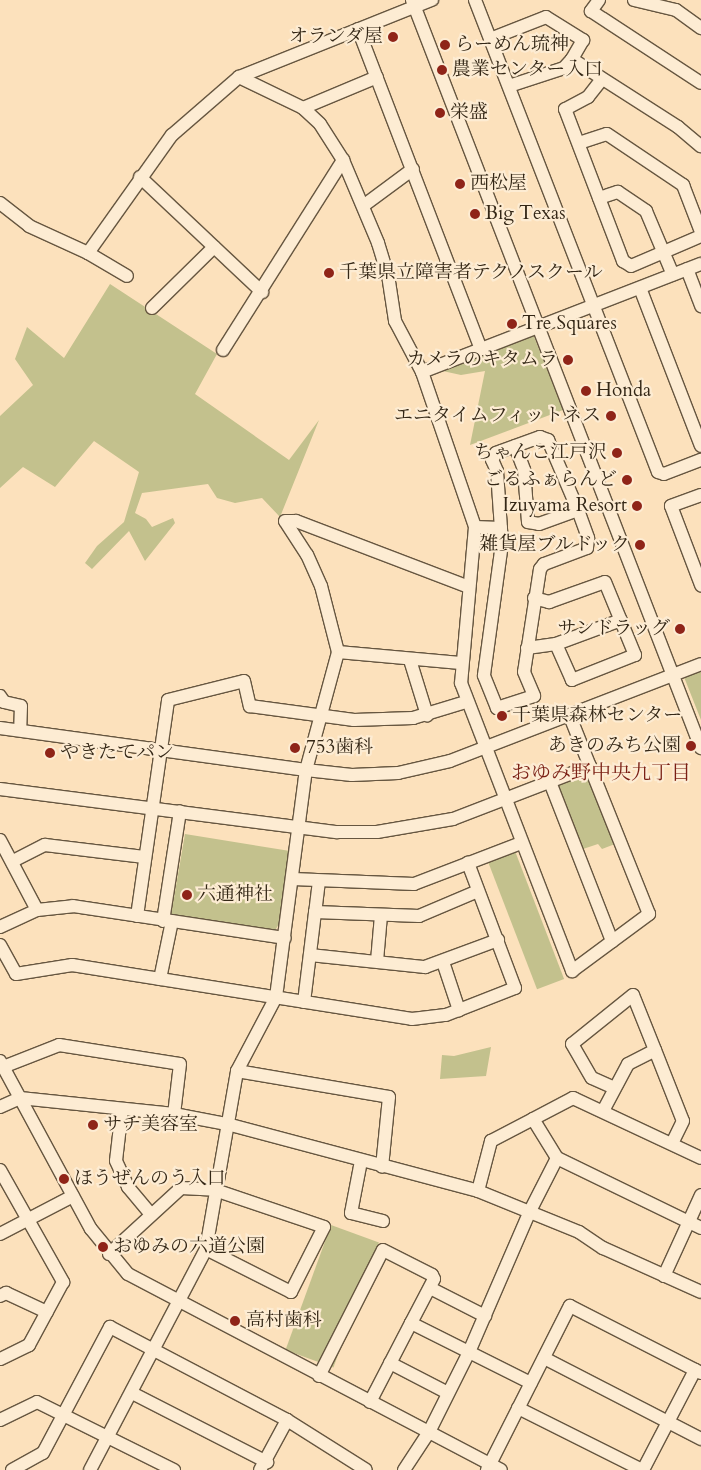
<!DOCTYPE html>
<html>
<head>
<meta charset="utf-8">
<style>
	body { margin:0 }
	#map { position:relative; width:701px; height:1470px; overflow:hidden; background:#fce1bc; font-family:Cardo,"Noto Serif JP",serif }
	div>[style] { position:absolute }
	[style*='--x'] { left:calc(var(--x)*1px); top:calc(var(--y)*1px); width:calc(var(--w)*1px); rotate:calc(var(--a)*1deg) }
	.green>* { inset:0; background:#c3c18d; transform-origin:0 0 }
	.roads { filter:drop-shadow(1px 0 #665640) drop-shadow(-1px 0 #665640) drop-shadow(0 1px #665640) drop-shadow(0 -1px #665640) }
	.minor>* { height:12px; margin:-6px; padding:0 6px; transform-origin:6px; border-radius:6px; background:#fdecd3 }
	.dots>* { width:14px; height:14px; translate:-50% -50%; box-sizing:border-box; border:2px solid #fdecd3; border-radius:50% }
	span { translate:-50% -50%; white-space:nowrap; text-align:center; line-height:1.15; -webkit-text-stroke:4.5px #fdecd3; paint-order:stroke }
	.poi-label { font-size:19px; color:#342716 }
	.right { translate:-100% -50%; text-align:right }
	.left { translate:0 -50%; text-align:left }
	.neighbourhood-label { font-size:20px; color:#7a1f14 }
</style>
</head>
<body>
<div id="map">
	<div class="green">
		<i style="clip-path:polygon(110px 284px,217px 354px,195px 394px,289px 460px,319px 420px,280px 517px,262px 498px,235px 503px,217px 498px,208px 484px,142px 493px,135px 513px,146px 519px,152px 527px,173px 518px,175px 523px,145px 561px,129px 531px,92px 569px,85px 563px,97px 546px,124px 522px,139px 472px,94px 441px,55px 487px,23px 467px,0 488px,0 416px,33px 385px,15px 359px,27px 327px,64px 358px)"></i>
		<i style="clip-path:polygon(533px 334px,563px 410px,470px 445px,485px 371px,461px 375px,438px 370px)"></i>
		<i style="clip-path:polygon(701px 670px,701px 720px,684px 677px)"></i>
		<i style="clip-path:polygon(588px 774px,615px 844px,602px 849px,598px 844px,580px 850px,556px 784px)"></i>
		<i style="clip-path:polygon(185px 834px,290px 851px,279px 924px,274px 932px,171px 915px)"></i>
		<i style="left:515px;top:851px;width:137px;height:29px;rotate:69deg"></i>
		<i style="clip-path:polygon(491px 1047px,486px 1076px,440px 1079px,442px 1055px,454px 1056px)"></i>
		<i style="left:331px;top:1225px;width:51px;height:133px;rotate:20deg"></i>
	</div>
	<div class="roads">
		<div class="minor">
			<i style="--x:412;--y:0;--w:802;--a:68.88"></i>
			<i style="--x:475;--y:0;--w:506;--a:68.81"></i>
			<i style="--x:658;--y:472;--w:6;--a:18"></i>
			<i style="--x:664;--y:474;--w:40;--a:-21"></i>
			<i style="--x:599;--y:0;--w:14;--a:126"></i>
			<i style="--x:591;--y:11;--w:131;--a:33.2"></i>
			<i style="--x:634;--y:0;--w:43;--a:13.4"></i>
			<i style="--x:676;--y:10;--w:31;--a:36"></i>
			<i style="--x:358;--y:29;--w:343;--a:69"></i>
			<i style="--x:490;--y:39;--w:60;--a:-21.4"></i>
			<i style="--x:546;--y:17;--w:44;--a:31.9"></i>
			<i style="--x:583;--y:40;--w:22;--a:120"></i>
			<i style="--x:239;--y:77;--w:71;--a:25.8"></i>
			<i style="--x:303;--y:108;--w:23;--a:43"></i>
			<i style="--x:320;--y:124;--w:43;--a:57.4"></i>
			<i style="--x:343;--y:160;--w:90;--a:67.1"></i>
			<i style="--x:378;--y:243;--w:34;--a:73"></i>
			<i style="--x:388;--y:275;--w:47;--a:81.3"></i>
			<i style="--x:395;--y:321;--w:58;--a:62.1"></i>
			<i style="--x:422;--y:372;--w:164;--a:71.1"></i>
			<i style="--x:475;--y:527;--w:157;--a:95.1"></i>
			<i style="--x:461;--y:683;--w:309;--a:68.9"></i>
			<i style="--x:572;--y:971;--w:96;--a:-36.5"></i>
			<i style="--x:649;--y:914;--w:213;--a:-111.8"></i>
			<i style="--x:602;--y:79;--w:23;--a:128"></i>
			<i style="--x:588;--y:97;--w:26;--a:152"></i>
			<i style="--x:565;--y:109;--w:163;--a:69.1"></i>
			<i style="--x:623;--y:261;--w:9;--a:32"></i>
			<i style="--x:631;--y:266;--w:76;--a:-23.2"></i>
			<i style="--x:509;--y:86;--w:58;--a:-18.1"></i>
			<i style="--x:564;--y:68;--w:12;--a:-48"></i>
			<i style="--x:572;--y:59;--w:126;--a:32.7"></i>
			<i style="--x:678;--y:127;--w:30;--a:40"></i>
			<i style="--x:303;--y:108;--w:80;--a:-22.7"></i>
			<i style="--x:579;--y:143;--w:29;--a:-18"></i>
			<i style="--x:607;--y:134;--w:92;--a:33.9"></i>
			<i style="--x:683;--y:185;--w:50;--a:69"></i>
			<i style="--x:140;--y:177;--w:168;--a:43.3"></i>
			<i style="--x:599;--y:198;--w:20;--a:-18"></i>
			<i style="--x:618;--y:192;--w:34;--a:34"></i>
			<i style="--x:646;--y:211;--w:69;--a:67.1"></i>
			<i style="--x:0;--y:203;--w:37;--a:38"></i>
			<i style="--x:29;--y:226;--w:65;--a:24.6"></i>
			<i style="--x:88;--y:253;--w:45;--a:30.5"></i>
			<i style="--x:363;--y:206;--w:62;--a:-36.5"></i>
			<i style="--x:88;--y:253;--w:145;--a:-54.6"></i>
			<i style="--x:172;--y:135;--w:89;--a:-40.9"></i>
			<i style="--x:239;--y:77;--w:208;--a:-21.8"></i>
			<i style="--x:687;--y:269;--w:40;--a:69"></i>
			<i style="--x:640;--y:288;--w:169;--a:68.9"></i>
			<i style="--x:152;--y:308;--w:87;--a:-44.5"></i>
			<i style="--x:223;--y:350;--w:225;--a:-57.7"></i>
			<i style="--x:422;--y:372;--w:299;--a:-21.2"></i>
			<i style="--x:540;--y:437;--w:9;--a:21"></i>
			<i style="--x:548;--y:440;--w:76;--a:66.8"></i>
			<i style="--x:578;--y:510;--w:30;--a:70"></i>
			<i style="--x:588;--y:538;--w:10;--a:96"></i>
			<i style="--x:587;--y:548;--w:46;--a:159.6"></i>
			<i style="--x:544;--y:564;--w:6;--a:129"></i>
			<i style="--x:540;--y:569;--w:104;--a:98.8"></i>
			<i style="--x:524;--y:672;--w:26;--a:67"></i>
			<i style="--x:534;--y:696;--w:39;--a:162"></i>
			<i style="--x:497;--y:708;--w:35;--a:-112"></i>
			<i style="--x:484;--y:675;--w:133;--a:-82.2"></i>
			<i style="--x:502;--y:543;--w:72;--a:-94"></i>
			<i style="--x:497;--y:471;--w:12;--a:-114"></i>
			<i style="--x:492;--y:460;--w:8;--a:-60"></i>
			<i style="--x:496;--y:453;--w:47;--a:-20"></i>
			<i style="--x:515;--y:446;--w:26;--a:69"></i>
			<i style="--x:524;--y:470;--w:52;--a:85.6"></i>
			<i style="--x:528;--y:522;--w:11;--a:10"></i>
			<i style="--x:539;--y:524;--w:41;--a:-19.7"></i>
			<i style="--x:701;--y:495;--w:32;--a:160"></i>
			<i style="--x:671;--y:506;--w:85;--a:69.2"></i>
			<i style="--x:475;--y:527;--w:26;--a:2"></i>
			<i style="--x:534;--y:598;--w:16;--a:15"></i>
			<i style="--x:549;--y:602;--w:59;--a:-19.7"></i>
			<i style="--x:605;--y:582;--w:79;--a:67.7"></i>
			<i style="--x:635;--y:655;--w:68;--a:158.4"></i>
			<i style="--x:572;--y:680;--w:39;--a:-114"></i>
			<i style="--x:527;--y:648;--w:29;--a:-8"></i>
			<i style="--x:556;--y:644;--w:69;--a:-20.3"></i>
			<i style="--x:338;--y:652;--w:123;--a:5.1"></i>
			<i style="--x:410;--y:660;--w:58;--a:72.8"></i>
			<i style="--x:0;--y:696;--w:7;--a:56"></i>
			<i style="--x:4;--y:702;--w:17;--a:13"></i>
			<i style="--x:21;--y:706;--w:23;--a:92"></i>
			<i style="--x:0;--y:728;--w:309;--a:7.8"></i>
			<i style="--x:306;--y:770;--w:46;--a:6.2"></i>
			<i style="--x:352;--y:775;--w:46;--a:-2.5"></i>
			<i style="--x:398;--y:773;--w:53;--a:-13"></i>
			<i style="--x:450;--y:761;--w:269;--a:-21.1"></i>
			<i style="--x:550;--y:782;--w:171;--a:68.7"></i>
			<i style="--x:0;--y:789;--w:340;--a:7.3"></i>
			<i style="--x:337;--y:832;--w:40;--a:0"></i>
			<i style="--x:377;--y:832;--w:77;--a:-9.7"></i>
			<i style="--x:453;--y:819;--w:147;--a:-21.1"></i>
			<i style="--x:0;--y:840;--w:79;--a:62.1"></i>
			<i style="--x:13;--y:861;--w:36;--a:-27"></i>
			<i style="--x:45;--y:845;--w:100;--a:6.9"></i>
			<i style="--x:293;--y:879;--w:121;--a:2.4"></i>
			<i style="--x:414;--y:884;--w:115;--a:-21"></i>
			<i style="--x:319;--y:881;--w:31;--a:97"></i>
			<i style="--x:315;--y:912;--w:104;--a:2.2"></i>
			<i style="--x:419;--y:916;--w:64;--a:-23"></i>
			<i style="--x:137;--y:916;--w:218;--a:-81.8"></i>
			<i style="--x:168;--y:700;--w:78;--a:-14"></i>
			<i style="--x:244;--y:681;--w:26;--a:77"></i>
			<i style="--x:250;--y:706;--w:105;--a:7.7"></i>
			<i style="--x:354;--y:720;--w:59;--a:-1.9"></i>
			<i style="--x:413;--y:718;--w:55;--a:-16.8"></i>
			<i style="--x:163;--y:921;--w:111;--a:-81.2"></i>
			<i style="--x:0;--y:927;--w:41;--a:-24.7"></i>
			<i style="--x:37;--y:910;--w:36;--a:-6"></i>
			<i style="--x:73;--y:906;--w:214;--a:8.6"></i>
			<i style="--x:0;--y:945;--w:33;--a:61"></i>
			<i style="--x:16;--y:974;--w:57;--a:-9.1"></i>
			<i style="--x:72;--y:965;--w:344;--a:9"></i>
			<i style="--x:412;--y:1019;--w:34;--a:-7"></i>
			<i style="--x:446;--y:1015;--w:74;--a:-21.4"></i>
			<i style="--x:515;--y:988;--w:134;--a:-110.6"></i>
			<i style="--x:310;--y:955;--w:116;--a:6"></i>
			<i style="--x:425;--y:967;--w:78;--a:-20.3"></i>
			<i style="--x:377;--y:961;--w:46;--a:-85"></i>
			<i style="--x:443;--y:962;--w:51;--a:71.6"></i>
			<i style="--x:160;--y:979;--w:59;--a:-78.3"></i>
			<i style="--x:304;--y:1002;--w:91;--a:-83"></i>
			<i style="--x:655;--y:1050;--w:76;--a:68.5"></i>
			<i style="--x:683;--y:1121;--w:25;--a:116"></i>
			<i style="--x:0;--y:1061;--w:191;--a:61.6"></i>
			<i style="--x:91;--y:1229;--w:58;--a:50.6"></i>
			<i style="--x:128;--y:1274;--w:421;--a:27.7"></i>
			<i style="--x:3;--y:1067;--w:60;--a:-21.4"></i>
			<i style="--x:59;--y:1045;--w:122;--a:8.9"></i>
			<i style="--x:180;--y:1064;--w:50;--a:96.8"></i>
			<i style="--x:237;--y:1071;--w:154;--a:9.7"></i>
			<i style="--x:389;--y:1097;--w:70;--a:95.7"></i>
			<i style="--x:0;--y:1107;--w:22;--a:-24"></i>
			<i style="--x:20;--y:1098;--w:155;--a:5.9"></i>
			<i style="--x:174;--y:1114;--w:54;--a:10.7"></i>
			<i style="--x:227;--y:1124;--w:260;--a:14.9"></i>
			<i style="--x:478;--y:1191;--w:109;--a:22.1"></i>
			<i style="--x:579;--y:1232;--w:29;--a:34"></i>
			<i style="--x:603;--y:1248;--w:107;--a:24.2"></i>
			<i style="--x:122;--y:1109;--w:52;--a:96.6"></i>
			<i style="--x:116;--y:1161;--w:29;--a:65"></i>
			<i style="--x:128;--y:1187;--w:35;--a:50"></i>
			<i style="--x:603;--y:1111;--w:53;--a:-62"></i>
			<i style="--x:628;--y:1064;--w:30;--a:-27"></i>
			<i style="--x:655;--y:1050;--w:59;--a:-111.8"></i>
			<i style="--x:633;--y:995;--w:78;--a:141.2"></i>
			<i style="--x:572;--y:1044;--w:39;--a:60"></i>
			<i style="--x:592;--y:1078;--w:24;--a:24"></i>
			<i style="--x:533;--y:1119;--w:45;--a:-27.7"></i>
			<i style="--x:573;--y:1098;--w:141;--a:25.1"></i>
			<i style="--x:361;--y:1161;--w:53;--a:100.9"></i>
			<i style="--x:351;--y:1213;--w:33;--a:14"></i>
			<i style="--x:0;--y:1170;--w:129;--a:60.6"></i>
			<i style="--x:63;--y:1282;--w:72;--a:118.4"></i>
			<i style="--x:29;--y:1345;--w:32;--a:154"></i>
			<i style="--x:478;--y:1191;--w:52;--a:-75.4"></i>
			<i style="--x:491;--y:1141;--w:47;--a:-27.6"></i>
			<i style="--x:533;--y:1119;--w:46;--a:58.4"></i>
			<i style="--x:557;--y:1158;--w:160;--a:25.9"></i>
			<i style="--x:0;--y:1234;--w:82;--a:-27.5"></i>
			<i style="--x:109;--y:1254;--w:98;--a:-42.5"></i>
			<i style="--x:181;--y:1188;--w:34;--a:3"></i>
			<i style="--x:215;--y:1190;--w:115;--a:18.7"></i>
			<i style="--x:324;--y:1227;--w:73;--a:116.9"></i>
			<i style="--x:291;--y:1292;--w:95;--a:-153.2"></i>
			<i style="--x:664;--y:1276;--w:89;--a:-65.4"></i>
			<i style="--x:430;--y:1288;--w:62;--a:27"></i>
			<i style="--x:0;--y:1296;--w:7;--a:-27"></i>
			<i style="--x:6;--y:1293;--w:45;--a:24.9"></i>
			<i style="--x:544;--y:1358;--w:177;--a:27.3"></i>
			<i style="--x:390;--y:1363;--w:65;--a:27.3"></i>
			<i style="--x:319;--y:1376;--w:141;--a:-63.1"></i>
			<i style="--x:383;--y:1250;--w:55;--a:27"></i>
			<i style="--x:432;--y:1275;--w:4;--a:63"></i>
			<i style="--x:434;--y:1279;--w:50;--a:117.6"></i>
			<i style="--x:411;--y:1323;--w:134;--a:26.6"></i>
			<i style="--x:132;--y:1393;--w:152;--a:27.1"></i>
			<i style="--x:370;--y:1402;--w:89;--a:-62.6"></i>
			<i style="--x:518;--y:1408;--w:139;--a:26.6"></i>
			<i style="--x:0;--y:1420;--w:41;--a:-25.9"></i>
			<i style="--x:37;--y:1402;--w:153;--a:26.4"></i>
			<i style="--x:12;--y:1470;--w:35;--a:-29"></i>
			<i style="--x:43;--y:1453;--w:143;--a:-62"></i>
			<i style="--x:110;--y:1327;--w:200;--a:27.7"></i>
			<i style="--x:287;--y:1420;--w:93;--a:32.3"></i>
			<i style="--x:90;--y:1470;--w:250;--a:-62.3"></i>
			<i style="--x:206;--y:1249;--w:181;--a:-80.1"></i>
			<i style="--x:237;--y:1071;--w:84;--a:-62.2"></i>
			<i style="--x:276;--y:997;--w:229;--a:-82.5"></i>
			<i style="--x:306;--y:770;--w:122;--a:-74.8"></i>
			<i style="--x:338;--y:652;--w:68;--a:-104.4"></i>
			<i style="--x:321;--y:586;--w:34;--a:-114"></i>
			<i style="--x:307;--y:555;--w:40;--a:-122.9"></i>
			<i style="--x:285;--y:521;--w:11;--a:0"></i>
			<i style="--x:296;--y:521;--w:185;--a:20.9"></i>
			<i style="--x:260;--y:1470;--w:57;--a:-61.6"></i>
			<i style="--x:404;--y:1470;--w:45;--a:-56.7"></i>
			<i style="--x:429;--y:1432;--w:89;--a:-63.4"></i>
			<i style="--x:469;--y:1352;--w:154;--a:-66.6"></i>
			<i style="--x:530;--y:1211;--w:59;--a:-63"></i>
			<i style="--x:487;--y:1470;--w:184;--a:-63.2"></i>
			<i style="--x:570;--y:1306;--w:147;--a:27.1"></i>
			<i style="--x:643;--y:1470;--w:113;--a:-62.5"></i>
		</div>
	</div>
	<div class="dots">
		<i style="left:393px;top:37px;background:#8f2418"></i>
		<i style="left:445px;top:45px;background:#8f2418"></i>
		<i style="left:442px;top:70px;background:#8f2418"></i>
		<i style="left:440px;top:113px;background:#8f2418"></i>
		<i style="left:460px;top:184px;background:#8f2418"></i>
		<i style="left:475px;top:214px;background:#8f2418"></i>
		<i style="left:329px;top:273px;background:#8f2418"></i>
		<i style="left:512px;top:324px;background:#8f2418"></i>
		<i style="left:568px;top:360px;background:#8f2418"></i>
		<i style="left:586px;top:391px;background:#8f2418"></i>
		<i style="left:611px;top:416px;background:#8f2418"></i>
		<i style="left:617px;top:453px;background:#8f2418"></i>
		<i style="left:627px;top:480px;background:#8f2418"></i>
		<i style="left:637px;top:506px;background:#8f2418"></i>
		<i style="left:640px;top:545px;background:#8f2418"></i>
		<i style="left:680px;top:629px;background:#8f2418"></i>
		<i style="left:502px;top:716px;background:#8f2418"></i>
		<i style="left:691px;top:746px;background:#8f2418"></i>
		<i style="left:295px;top:748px;background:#8f2418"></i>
		<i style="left:50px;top:753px;background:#8f2418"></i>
		<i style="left:187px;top:895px;background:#8f2418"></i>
		<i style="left:93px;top:1125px;background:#8f2418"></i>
		<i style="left:64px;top:1179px;background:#8f2418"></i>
		<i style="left:103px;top:1247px;background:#8f2418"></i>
		<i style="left:235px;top:1321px;background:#8f2418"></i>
	</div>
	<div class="poi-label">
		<span class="right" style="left:383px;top:37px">オランダ屋</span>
		<span class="left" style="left:455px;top:45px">らーめん琉神</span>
		<span class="left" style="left:452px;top:70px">農業センター入口</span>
		<span class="left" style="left:450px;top:113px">栄盛</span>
		<span class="left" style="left:470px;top:184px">西松屋</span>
		<span class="left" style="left:485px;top:214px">Big Texas</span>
		<span class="left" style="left:339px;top:273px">千葉県立障害者テクノスクール</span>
		<span class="left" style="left:522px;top:324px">Tre Squares</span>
		<span class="right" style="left:558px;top:360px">カメラのキタムラ</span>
		<span class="left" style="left:596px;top:391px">Honda</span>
		<span class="right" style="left:601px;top:416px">エニタイムフィットネス</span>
		<span class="right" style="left:607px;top:453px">ちゃんこ江戸沢</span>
		<span class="right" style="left:617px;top:480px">ごるふぁらんど</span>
		<span class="right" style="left:627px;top:506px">Izuyama Resort</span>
		<span class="right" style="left:630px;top:545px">雑貨屋ブルドック</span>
		<span class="right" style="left:670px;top:629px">サンドラッグ</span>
		<span class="left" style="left:512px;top:716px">千葉県森林センター</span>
		<span class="right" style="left:681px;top:746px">あきのみち公園</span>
		<span class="left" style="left:306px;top:748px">753歯科</span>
		<span class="left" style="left:60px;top:753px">やきたてパン</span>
		<span class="left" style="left:197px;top:895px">六通神社</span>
		<span class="left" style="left:103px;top:1125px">サチ美容室</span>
		<span class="left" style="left:74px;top:1179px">ほうぜんのう入口</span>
		<span class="left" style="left:113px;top:1247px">おゆみの六道公園</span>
		<span class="left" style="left:246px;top:1321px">高村歯科</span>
	</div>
	<div class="neighbourhood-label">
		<span style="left:601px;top:772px">おゆみ野中央九丁目</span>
	</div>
</div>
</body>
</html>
